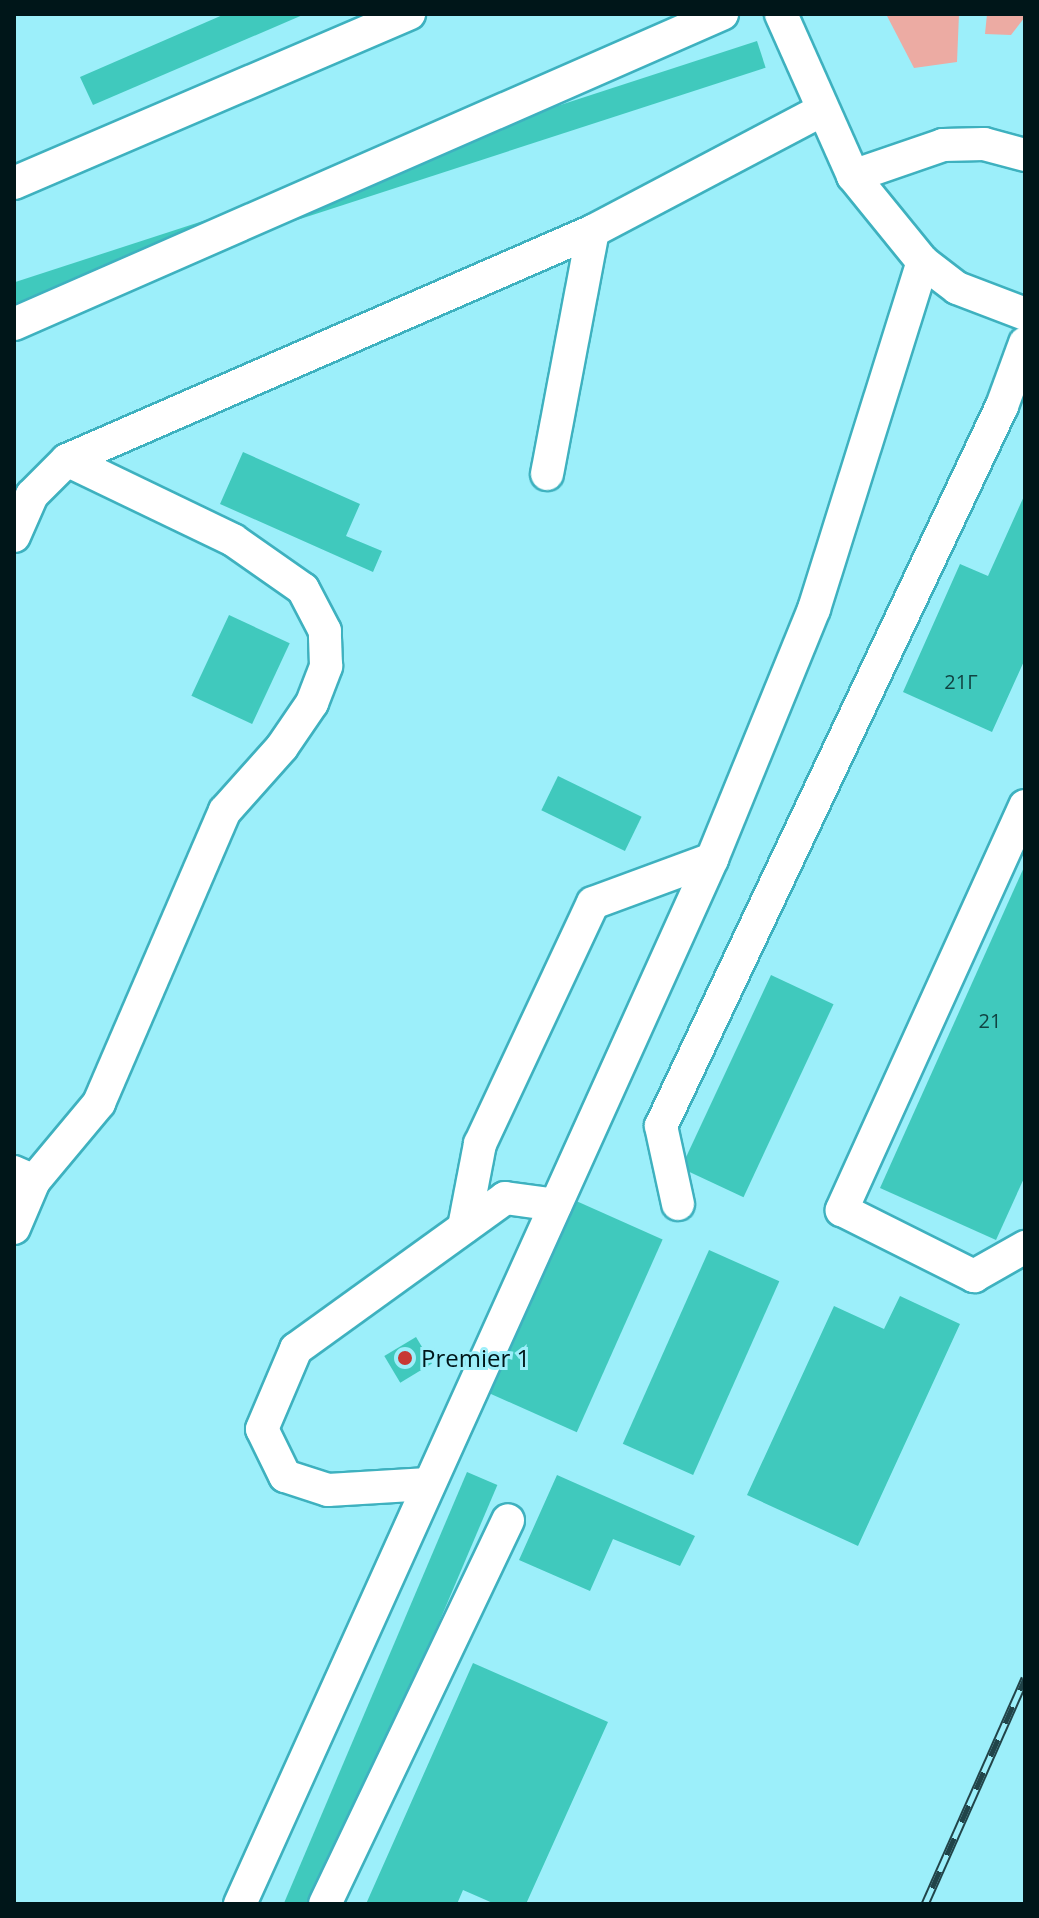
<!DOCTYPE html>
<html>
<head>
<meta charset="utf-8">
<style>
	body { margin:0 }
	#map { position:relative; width:1039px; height:1918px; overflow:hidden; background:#9ceffa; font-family:"Open Sans",sans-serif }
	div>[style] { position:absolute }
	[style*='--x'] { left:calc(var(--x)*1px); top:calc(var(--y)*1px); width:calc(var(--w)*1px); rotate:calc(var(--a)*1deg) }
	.green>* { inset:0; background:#ecaba3 }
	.building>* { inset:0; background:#40c9bd; transform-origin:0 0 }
	.roads { filter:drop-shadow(2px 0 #3eb1bf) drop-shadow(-2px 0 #3eb1bf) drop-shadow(0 2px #3eb1bf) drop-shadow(0 -2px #3eb1bf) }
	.minor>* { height:32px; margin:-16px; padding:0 16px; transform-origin:16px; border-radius:16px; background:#fff }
	.rail>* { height:9px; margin-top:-4.5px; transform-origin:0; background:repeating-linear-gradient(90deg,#9ceffa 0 18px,#214449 0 36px); box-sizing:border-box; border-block:2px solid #214449 }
	.dots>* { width:22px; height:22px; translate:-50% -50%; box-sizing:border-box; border:4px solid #9ceffa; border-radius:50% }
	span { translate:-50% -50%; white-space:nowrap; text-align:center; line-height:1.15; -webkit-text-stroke:6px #9ceffa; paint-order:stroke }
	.number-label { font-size:20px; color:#104342 }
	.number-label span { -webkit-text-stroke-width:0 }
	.poi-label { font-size:24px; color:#001619 }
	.left { translate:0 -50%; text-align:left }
	.frame { position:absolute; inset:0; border:16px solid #001619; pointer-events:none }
</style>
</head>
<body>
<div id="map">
	<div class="green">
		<i style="clip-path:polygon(886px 14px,959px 14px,957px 62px,914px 68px)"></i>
		<i style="clip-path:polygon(987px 14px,1025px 14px,1025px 17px,1011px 35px,985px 34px)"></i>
	</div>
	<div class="building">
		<i style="clip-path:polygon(225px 14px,305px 14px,93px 105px,80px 77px)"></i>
		<i style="left:757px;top:41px;width:28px;height:810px;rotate:72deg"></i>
		<i style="clip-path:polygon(243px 452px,360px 504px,346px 536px,382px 551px,373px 572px,220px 504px)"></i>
		<i style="clip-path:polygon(1025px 494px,1025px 659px,992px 732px,903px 692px,960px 564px,988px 576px)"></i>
		<i style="left:229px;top:615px;width:67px;height:89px;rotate:25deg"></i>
		<i style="left:558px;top:776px;width:93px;height:38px;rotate:26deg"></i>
		<i style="clip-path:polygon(1025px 865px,1025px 1176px,996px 1240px,880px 1188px)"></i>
		<i style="left:771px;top:975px;width:69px;height:213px;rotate:25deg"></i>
		<i style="left:574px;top:1200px;width:97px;height:211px;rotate:24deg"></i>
		<i style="left:709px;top:1250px;width:77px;height:212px;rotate:24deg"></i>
		<i style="clip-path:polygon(900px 1296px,960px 1324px,858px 1546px,747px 1495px,834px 1306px,884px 1329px)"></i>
		<i style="left:416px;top:1337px;width:31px;height:37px;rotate:59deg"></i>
		<i style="left:467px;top:1472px;width:33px;height:475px;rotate:23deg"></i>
		<i style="clip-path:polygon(557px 1475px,695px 1536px,680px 1566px,613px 1539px,590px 1591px,519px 1560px)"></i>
		<i style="clip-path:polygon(473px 1663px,608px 1722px,526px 1904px,495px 1904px,463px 1890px,457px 1904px,366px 1904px)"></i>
	</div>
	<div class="roads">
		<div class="minor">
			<i style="--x:781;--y:14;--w:177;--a:66"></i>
			<i style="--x:853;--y:176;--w:111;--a:50.9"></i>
			<i style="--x:923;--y:262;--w:43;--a:37.4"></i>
			<i style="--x:957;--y:288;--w:73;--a:20.9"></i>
			<i style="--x:853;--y:176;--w:95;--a:-19"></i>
			<i style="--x:943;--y:145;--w:41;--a:-1.4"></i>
			<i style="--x:984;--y:144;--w:42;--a:15"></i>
			<i style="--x:14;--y:183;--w:430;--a:-23.2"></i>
			<i style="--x:14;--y:324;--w:773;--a:-23.65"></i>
			<i style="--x:547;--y:474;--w:247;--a:-79.3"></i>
			<i style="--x:593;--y:231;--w:258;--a:-27.8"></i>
			<i style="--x:14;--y:536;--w:45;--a:-66.3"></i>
			<i style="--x:32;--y:495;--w:49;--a:-45"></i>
			<i style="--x:67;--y:460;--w:574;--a:-23.53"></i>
			<i style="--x:1025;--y:806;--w:444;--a:114.4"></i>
			<i style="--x:842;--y:1210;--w:148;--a:26.6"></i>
			<i style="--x:974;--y:1276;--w:59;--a:-29.6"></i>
			<i style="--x:14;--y:1172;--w:22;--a:24"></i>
			<i style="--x:34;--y:1181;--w:51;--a:113.1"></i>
			<i style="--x:34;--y:1181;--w:102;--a:-50.2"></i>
			<i style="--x:99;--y:1103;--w:318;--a:-66.7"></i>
			<i style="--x:225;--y:811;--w:86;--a:-48.3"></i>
			<i style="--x:282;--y:747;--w:53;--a:-55.7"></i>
			<i style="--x:312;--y:703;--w:40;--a:-69"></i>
			<i style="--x:326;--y:666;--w:35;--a:-92"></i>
			<i style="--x:325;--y:631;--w:47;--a:-117.6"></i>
			<i style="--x:303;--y:589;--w:85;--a:-145"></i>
			<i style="--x:233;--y:540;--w:184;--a:-154.3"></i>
			<i style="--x:678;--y:1204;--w:80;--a:-102.3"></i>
			<i style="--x:661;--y:1126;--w:797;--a:-64.66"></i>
			<i style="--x:1002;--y:406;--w:67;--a:-69.9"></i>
			<i style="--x:464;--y:1227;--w:85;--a:-79.1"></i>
			<i style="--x:480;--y:1144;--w:266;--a:-64.9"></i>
			<i style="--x:593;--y:903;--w:127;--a:-20.3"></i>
			<i style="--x:428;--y:1484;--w:100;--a:176.6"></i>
			<i style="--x:328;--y:1490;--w:45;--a:-162"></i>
			<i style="--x:285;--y:1476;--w:52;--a:-116.1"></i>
			<i style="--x:262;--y:1429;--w:87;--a:-67"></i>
			<i style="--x:296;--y:1349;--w:258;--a:-35.8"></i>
			<i style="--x:505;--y:1198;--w:51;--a:7.8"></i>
			<i style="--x:240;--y:1904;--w:1147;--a:-65.69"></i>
			<i style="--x:712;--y:859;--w:270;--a:-67.8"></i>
			<i style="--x:814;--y:609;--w:364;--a:-72.6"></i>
			<i style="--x:325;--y:1904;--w:425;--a:-64.5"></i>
		</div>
	</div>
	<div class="rail">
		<i style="--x:925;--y:1904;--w:247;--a:-66.1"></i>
	</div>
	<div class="dots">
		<i style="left:405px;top:1358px;background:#c73934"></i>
	</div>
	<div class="number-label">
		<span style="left:961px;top:681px">21Г</span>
		<span style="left:990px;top:1020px">21</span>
	</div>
	<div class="poi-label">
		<span class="left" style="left:421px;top:1358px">Premier 1</span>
	</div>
	<div class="frame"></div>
</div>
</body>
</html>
